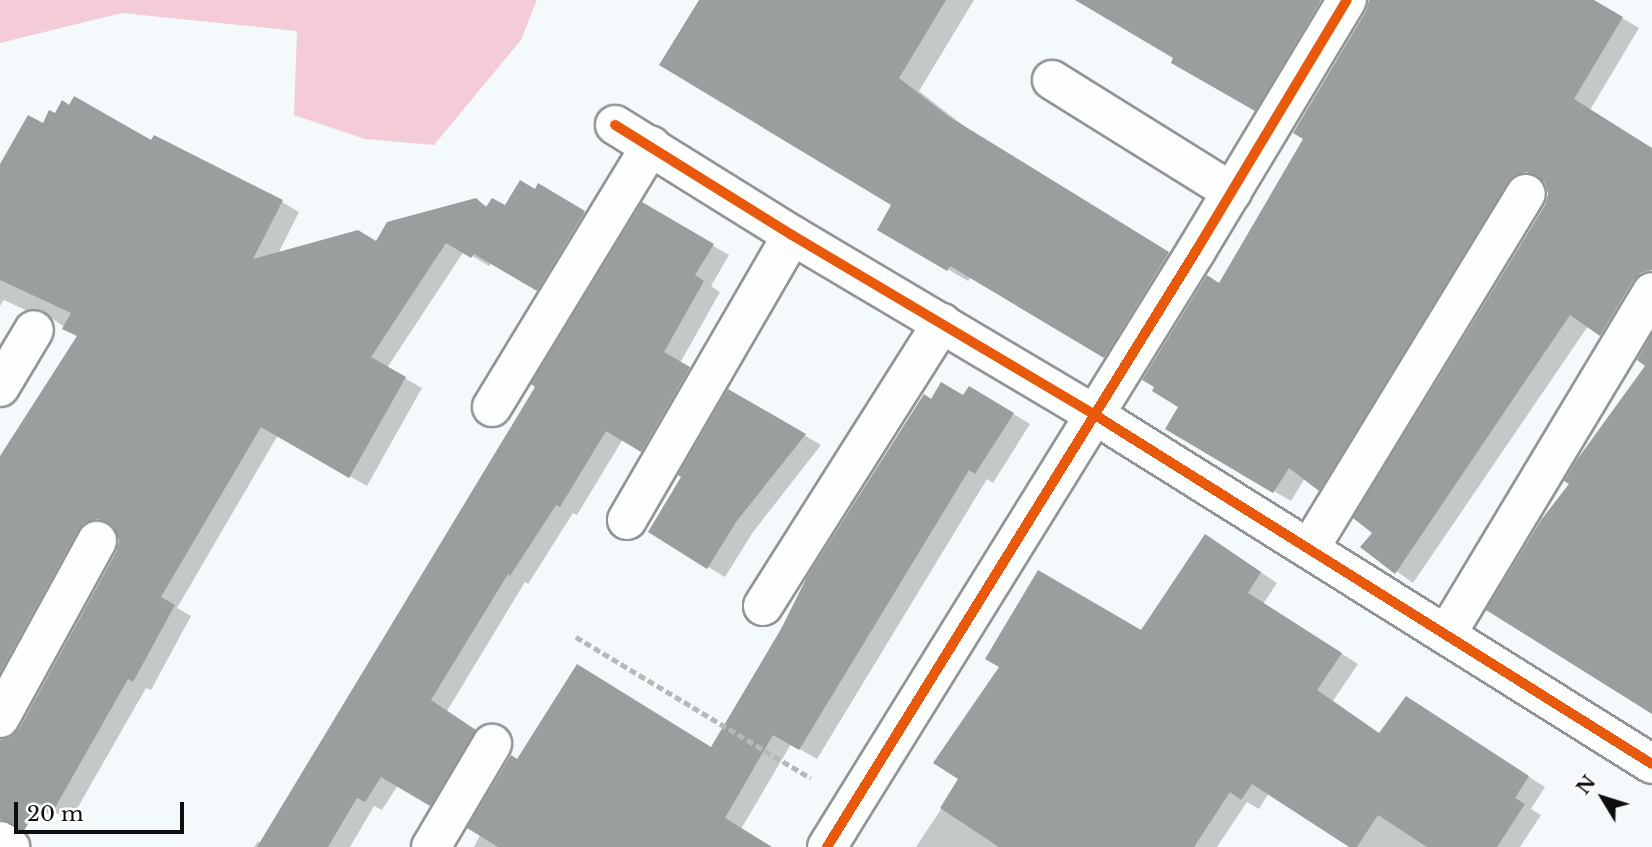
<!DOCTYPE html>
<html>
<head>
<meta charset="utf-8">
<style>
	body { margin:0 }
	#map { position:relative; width:1652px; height:847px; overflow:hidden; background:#f4fafb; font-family:"Libre Baskerville",serif }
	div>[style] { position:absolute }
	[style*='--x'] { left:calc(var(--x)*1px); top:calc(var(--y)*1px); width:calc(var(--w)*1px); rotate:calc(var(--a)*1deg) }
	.water>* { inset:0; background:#f3ccd7 }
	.shadow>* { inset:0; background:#0003 }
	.building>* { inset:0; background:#999e9e }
	.path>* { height:4.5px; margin-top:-2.25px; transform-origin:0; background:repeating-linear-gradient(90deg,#b7b8b8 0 7px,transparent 0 10.5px) }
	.roads { filter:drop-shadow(2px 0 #929495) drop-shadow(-2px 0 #929495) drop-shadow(0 2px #929495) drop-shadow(0 -2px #929495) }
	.minor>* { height:38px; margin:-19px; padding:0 19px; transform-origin:19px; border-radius:19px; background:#fdfefe }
	.cycleway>* { height:10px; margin:-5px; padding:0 5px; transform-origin:5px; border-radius:5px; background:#e8590c }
	span { translate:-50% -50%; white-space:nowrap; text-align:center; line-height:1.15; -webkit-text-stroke:7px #fff; paint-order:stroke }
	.north { position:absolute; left:1568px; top:763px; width:70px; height:70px; -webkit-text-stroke:5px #fff; paint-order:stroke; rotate:308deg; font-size:19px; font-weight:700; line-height:28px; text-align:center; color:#0e0e0e }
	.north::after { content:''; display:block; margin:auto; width:24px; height:32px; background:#0e0e0e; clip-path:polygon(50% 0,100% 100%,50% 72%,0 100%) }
	.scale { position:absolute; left:14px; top:802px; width:170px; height:32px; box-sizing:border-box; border:4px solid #0e0e0e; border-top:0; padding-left:9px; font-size:21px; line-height:24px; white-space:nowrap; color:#0e0e0e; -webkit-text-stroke:5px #fff; paint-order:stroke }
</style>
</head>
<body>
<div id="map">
	<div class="water">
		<i style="clip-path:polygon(0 0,537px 0,521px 40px,434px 145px,365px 139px,294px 115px,297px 31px,122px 13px,0 43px)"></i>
	</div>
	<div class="shadow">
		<i style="clip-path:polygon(701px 0,974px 0,919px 91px,969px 130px,1189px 266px,1125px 368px,971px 277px,968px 281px,879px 229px,894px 205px)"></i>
		<i style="clip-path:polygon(1078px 0,1314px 0,1336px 13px,1272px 119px,1173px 62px,1175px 58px)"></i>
		<i style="clip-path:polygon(1478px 0,1591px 0,1639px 28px,1590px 110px,1652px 149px,1652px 232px,1413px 583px,1363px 547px,1374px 532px,1546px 206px,1550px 194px,1544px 181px,1532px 184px,1336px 499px,1305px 478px,1291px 501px,1167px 428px,1181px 407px,1220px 285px)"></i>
		<i style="clip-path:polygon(43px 126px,152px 143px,154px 138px,282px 202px,299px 212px,278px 254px,377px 243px,476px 200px,488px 207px,506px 208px,535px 191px,556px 195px,601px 223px,555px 299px,492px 262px,489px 266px,464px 251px,387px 368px,422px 388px,367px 486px,278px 435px,177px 608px,191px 616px,151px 690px,146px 688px,70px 821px,57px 813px,54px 817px,0 790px,0 742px,12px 739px,21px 730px,118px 552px,121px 541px,116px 528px,90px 513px,89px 516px,111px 529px,0 713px,0 460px,79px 337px,53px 319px,45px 319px,4px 300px,0 306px,0 167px)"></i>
		<i style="clip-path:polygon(642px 205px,729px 255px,711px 286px,720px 292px,680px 363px,706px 378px,658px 460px,623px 439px,577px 515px,573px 513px,528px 584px,525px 582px,447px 711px,491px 741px,447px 814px,398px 785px,382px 810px,374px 806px,350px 847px,254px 847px,258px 841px,261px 843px,538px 386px)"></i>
		<i style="clip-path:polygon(970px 388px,1030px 424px,993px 483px,987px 479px,817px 759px,791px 744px,741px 829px,745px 847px,474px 847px,518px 761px,712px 749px,932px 401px,964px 397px)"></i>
		<i style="clip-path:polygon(729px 391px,821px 445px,753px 532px,725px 577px,708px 567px,684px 477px)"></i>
		<i style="clip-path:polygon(1222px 546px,1277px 583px,1263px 604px,1358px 664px,1333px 701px,1380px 734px,1423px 708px,1545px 787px,1531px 809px,1541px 815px,1520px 847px,1352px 847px,1269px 793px,1259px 809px,1247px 802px,1217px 847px,916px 847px,961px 779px,1141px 632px)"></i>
	</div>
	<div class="building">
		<i style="clip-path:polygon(699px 0,946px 0,899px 78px,948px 116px,1169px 252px,1104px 358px,950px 266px,947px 271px,877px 230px,891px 205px,659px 65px)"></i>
		<i style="clip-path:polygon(1075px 0,1321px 0,1255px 111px,1171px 63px,1173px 58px)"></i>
		<i style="clip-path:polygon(1369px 0,1594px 0,1623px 17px,1574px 99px,1652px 148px,1652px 270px,1641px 273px,1633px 281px,1600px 336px,1570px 315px,1395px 574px,1360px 547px,1372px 533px,1353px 518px,1545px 205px,1548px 194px,1545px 183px,1538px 176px,1526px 172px,1515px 175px,1507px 183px,1319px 491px,1289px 468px,1273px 493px,1165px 429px,1178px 407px,1152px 391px,1154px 387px,1142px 380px,1207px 275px,1219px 283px,1303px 139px,1293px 133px,1366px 11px)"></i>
		<i style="clip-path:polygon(74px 96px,151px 140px,154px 135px,283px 200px,253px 259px,358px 230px,376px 241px,387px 222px,476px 198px,486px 207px,492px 198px,505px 205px,520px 180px,535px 189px,538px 183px,585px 211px,537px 291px,474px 254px,471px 258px,446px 243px,371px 357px,406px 377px,349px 478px,261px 427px,161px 597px,175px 605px,133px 682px,128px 679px,52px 813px,40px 803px,24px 831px,0 819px,0 740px,11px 737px,19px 729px,116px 552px,119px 541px,115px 529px,107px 522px,97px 519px,86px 522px,78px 530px,0 672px,0 456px,77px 336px,62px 329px,71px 313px,0 280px,0 164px,28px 115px,43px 123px,49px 110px,55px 113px,62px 100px,69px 105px)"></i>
		<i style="clip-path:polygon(642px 202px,714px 244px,695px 275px,704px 281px,664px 352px,690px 367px,641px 452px,606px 431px,560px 507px,556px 505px,510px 576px,508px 574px,431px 700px,476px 730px,430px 806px,381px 777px,365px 802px,357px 798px,328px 847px,257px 847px,535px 387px,531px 384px)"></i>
		<i style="clip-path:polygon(1652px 334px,1652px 714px,1486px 610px,1541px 520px,1569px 484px,1564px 481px,1576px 461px,1645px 366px,1637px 360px)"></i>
		<i style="clip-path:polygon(941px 382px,963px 395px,969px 386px,1014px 413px,975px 474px,969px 470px,799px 750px,773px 735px,725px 818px,772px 847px,498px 847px,467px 828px,511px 755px,517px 759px,577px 664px,711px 747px,781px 629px,807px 577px,924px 394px,931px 399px)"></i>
		<i style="clip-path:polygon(728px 389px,806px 434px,736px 522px,707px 569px,648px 532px,681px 477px,678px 475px)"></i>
		<i style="clip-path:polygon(1205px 534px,1261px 572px,1248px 593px,1342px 653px,1317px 690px,1379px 733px,1406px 696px,1529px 776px,1515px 798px,1525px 804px,1497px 847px,1427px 847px,1378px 815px,1357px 847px,1349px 847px,1252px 784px,1241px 800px,1230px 792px,1194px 847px,999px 847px,940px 808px,958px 779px,933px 763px,999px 667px,985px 659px,1038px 570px,1141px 630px)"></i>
	</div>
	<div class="path">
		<i style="--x:576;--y:637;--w:274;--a:31"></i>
	</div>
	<div class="roads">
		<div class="minor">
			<i style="--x:1052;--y:80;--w:212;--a:31.9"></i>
			<i style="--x:615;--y:125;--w:208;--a:31.9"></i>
			<i style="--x:792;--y:235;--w:352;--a:30.7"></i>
			<i style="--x:1095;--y:415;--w:657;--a:32.07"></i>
			<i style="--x:0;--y:387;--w:66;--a:-59.2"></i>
			<i style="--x:492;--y:407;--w:306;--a:-58.7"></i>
			<i style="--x:627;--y:520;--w:329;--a:-59.9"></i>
			<i style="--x:1309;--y:549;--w:416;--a:-58.6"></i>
			<i style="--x:763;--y:606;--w:335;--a:-57.7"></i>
			<i style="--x:1446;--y:635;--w:400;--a:-59"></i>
			<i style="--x:0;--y:718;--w:202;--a:-61.3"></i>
			<i style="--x:0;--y:841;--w:12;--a:31"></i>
			<i style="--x:431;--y:847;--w:120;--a:-59.4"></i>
			<i style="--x:827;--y:847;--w:701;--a:-58.24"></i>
			<i style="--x:1196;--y:251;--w:293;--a:-59"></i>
		</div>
	</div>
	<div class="cycleway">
		<i style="--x:615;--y:125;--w:208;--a:31.9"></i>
		<i style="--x:792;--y:235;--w:352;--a:30.7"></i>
		<i style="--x:1095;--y:415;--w:657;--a:32.07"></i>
		<i style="--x:827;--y:847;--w:701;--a:-58.24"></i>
		<i style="--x:1196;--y:251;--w:293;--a:-59"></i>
	</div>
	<div class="north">N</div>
	<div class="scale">20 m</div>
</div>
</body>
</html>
